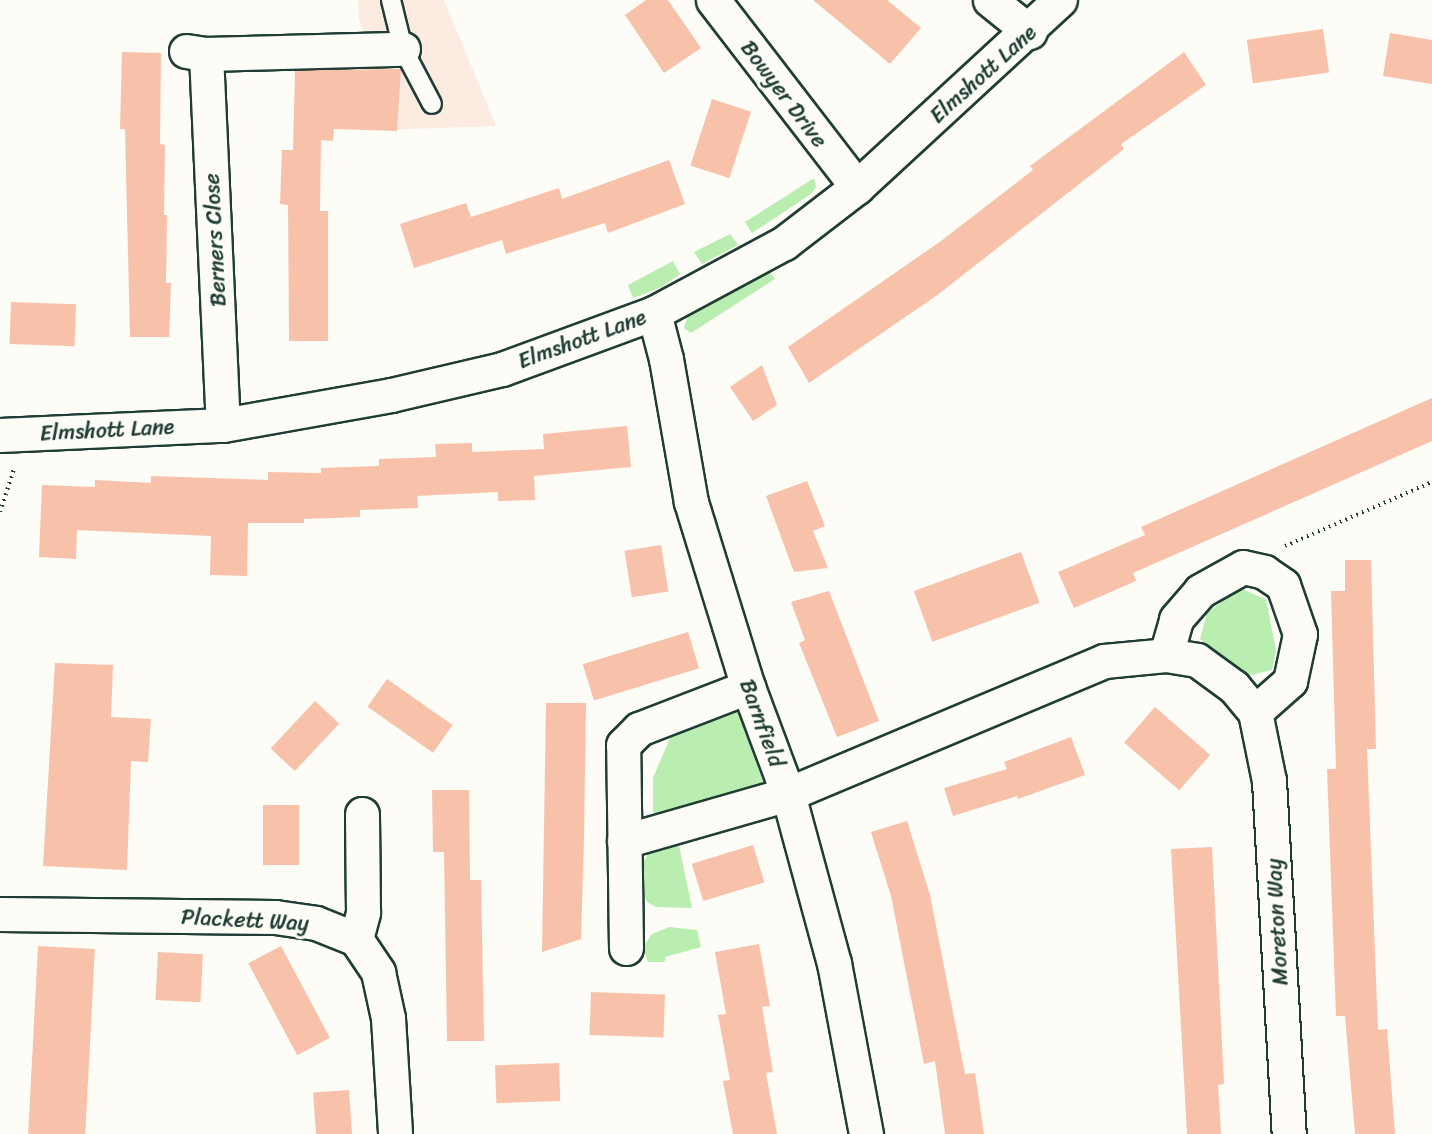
<!DOCTYPE html>
<html>
<head>
<meta charset="utf-8">
<style>
	body { margin:0 }
	#map { position:relative; width:1432px; height:1134px; overflow:hidden; background:#fdfcf7; font-family:Sriracha,sans-serif }
	div>[style] { position:absolute }
	[style*='--x'] { left:calc(var(--x)*1px); top:calc(var(--y)*1px); width:calc(var(--w)*1px); rotate:calc(var(--a)*1deg) }
	.built>* { inset:0; background:#fcebe0 }
	.green>* { inset:0; background:#b9eeb0 }
	.building>* { inset:0; background:#f8c2aa; transform-origin:0 0 }
	.path>* { height:4px; margin-top:-2px; transform-origin:0; background:repeating-linear-gradient(90deg,#1f3d34 0 1.5px,transparent 0 6px) }
	.roads { filter:drop-shadow(2px 0 #1f3d34) drop-shadow(-2px 0 #1f3d34) drop-shadow(0 2px #1f3d34) drop-shadow(0 -2px #1f3d34) }
	.lane>* { height:18px; margin:-9px; padding:0 9px; transform-origin:9px; border-radius:9px; background:#fdfcf7 }
	.street>* { height:33px; margin:-16.5px; padding:0 16.5px; transform-origin:16.5px; border-radius:16.5px; background:#fdfcf7 }
	span { translate:-50% -50%; white-space:nowrap; text-align:center; line-height:1.15; -webkit-text-stroke:6px #fdfcf7; paint-order:stroke }
	.street-label { font-size:22px; color:#1f3d34 }
</style>
</head>
<body>
<div id="map">
	<div class="built">
		<i style="clip-path:polygon(358px 0,444px 0,496px 126px,380px 130px,371px 49px,359px 19px)"></i>
	</div>
	<div class="green">
		<i style="clip-path:polygon(814px 178px,816px 187px,811px 194px,752px 233px,745px 222px)"></i>
		<i style="clip-path:polygon(730px 234px,738px 245px,702px 264px,694px 252px)"></i>
		<i style="clip-path:polygon(673px 261px,680px 274px,662px 287px,633px 298px,628px 285px)"></i>
		<i style="clip-path:polygon(767px 268px,775px 279px,691px 333px,684px 328px,691px 305px)"></i>
		<i style="clip-path:polygon(1239px 588px,1266px 599px,1276px 650px,1272px 670px,1247px 676px,1200px 639px,1207px 613px)"></i>
		<i style="clip-path:polygon(738px 712px,764px 785px,663px 818px,653px 812px,653px 778px,670px 738px)"></i>
		<i style="clip-path:polygon(678px 841px,692px 908px,656px 907px,647px 902px,642px 888px,642px 864px,650px 851px)"></i>
		<i style="clip-path:polygon(669px 927px,697px 930px,701px 947px,665px 957px,665px 962px,648px 962px,643px 947px,652px 934px)"></i>
	</div>
	<div class="building">
		<i style="clip-path:polygon(646px 0,668px 0,701px 48px,664px 73px,625px 15px)"></i>
		<i style="clip-path:polygon(813px 0,887px 0,921px 28px,890px 64px)"></i>
		<i style="left:1323px;top:29px;width:44px;height:77px;rotate:82deg"></i>
		<i style="clip-path:polygon(1390px 33px,1432px 40px,1432px 84px,1383px 76px)"></i>
		<i style="clip-path:polygon(122px 52px,161px 53px,160px 144px,165px 145px,164px 215px,167px 215px,166px 283px,171px 283px,169px 337px,130px 337px,125px 129px,120px 129px)"></i>
		<i style="clip-path:polygon(1184px 52px,1206px 85px,1121px 144px,1124px 149px,936px 296px,809px 383px,788px 347px,941px 241px,1033px 170px,1030px 166px)"></i>
		<i style="clip-path:polygon(401px 69px,397px 131px,334px 129px,333px 141px,321px 140px,320px 211px,328px 211px,328px 341px,289px 341px,288px 205px,280px 204px,282px 150px,293px 150px,295px 70px)"></i>
		<i style="left:712px;top:99px;width:41px;height:70px;rotate:18deg"></i>
		<i style="clip-path:polygon(669px 160px,685px 204px,608px 233px,605px 223px,506px 254px,502px 240px,414px 268px,400px 224px,466px 203px,471px 217px,559px 188px,562px 199px)"></i>
		<i style="left:11px;top:302px;width:65px;height:42px;rotate:2deg"></i>
		<i style="clip-path:polygon(762px 365px,777px 405px,753px 421px,730px 387px)"></i>
		<i style="clip-path:polygon(1432px 398px,1432px 441px,1133px 573px,1136px 581px,1074px 608px,1058px 572px,1145px 535px,1141px 527px)"></i>
		<i style="clip-path:polygon(627px 426px,631px 467px,534px 476px,535px 500px,498px 501px,498px 492px,417px 496px,418px 508px,360px 510px,360px 517px,304px 519px,304px 523px,248px 523px,247px 576px,210px 575px,211px 536px,77px 530px,76px 559px,39px 557px,42px 485px,95px 487px,95px 480px,151px 483px,151px 476px,268px 480px,268px 472px,321px 473px,321px 468px,379px 466px,379px 459px,436px 457px,435px 444px,472px 443px,472px 452px,544px 449px,543px 434px)"></i>
		<i style="clip-path:polygon(807px 481px,825px 526px,813px 531px,828px 568px,794px 572px,766px 496px)"></i>
		<i style="left:661px;top:545px;width:47px;height:37px;rotate:81deg"></i>
		<i style="left:1021px;top:552px;width:54px;height:114px;rotate:70deg"></i>
		<i style="clip-path:polygon(1345px 560px,1371px 560px,1376px 749px,1367px 749px,1378px 1030px,1387px 1029px,1395px 1134px,1355px 1134px,1345px 1016px,1336px 1016px,1327px 769px,1336px 769px,1331px 591px,1345px 591px)"></i>
		<i style="clip-path:polygon(829px 591px,879px 721px,837px 737px,799px 643px,805px 640px,791px 602px)"></i>
		<i style="left:688px;top:632px;width:38px;height:110px;rotate:73deg"></i>
		<i style="clip-path:polygon(55px 663px,113px 665px,111px 717px,151px 719px,148px 762px,131px 761px,127px 870px,43px 866px)"></i>
		<i style="left:387px;top:679px;width:80px;height:34px;rotate:35deg"></i>
		<i style="left:315px;top:701px;width:33px;height:65px;rotate:43deg"></i>
		<i style="clip-path:polygon(546px 703px,586px 703px,584px 838px,581px 939px,542px 952px)"></i>
		<i style="left:1155px;top:707px;width:73px;height:47px;rotate:41deg"></i>
		<i style="clip-path:polygon(1071px 737px,1085px 775px,1018px 799px,1017px 796px,953px 816px,944px 788px,1007px 769px,1004px 762px)"></i>
		<i style="clip-path:polygon(432px 790px,469px 790px,470px 880px,481px 880px,484px 1041px,447px 1041px,444px 852px,433px 852px)"></i>
		<i style="left:263px;top:805px;width:36px;height:60px"></i>
		<i style="clip-path:polygon(907px 821px,930px 895px,965px 1074px,975px 1073px,984px 1134px,945px 1134px,935px 1061px,924px 1064px,891px 896px,871px 832px)"></i>
		<i style="left:753px;top:845px;width:39px;height:64px;rotate:73deg"></i>
		<i style="clip-path:polygon(1212px 847px,1224px 1084px,1218px 1085px,1221px 1134px,1187px 1134px,1171px 849px)"></i>
		<i style="clip-path:polygon(759px 944px,770px 1006px,762px 1007px,773px 1072px,766px 1073px,777px 1134px,733px 1134px,723px 1081px,730px 1080px,718px 1015px,726px 1014px,715px 952px)"></i>
		<i style="left:38px;top:946px;width:57px;height:188px;rotate:3deg"></i>
		<i style="left:281px;top:946px;width:104px;height:37px;rotate:62deg"></i>
		<i style="left:158px;top:952px;width:45px;height:48px;rotate:3deg"></i>
		<i style="left:591px;top:992px;width:74px;height:43px;rotate:2deg"></i>
		<i style="left:559px;top:1063px;width:38px;height:64px;rotate:88deg"></i>
		<i style="left:349px;top:1090px;width:44px;height:36px;rotate:86deg"></i>
	</div>
	<div class="path">
		<i style="--x:0;--y:512;--w:45;--a:-72"></i>
		<i style="--x:1285;--y:546;--w:160;--a:-23.5"></i>
	</div>
	<div class="roads">
		<div class="lane">
			<i style="--x:391;--y:0;--w:50;--a:76.2"></i>
			<i style="--x:403;--y:49;--w:62;--a:62.2"></i>
		</div>
		<div class="street">
			<i style="--x:713;--y:0;--w:236;--a:52.4"></i>
			<i style="--x:990;--y:0;--w:51;--a:38.7"></i>
			<i style="--x:186;--y:51;--w:20;--a:9"></i>
			<i style="--x:206;--y:54;--w:197;--a:-1.5"></i>
			<i style="--x:206;--y:54;--w:371;--a:87.4"></i>
			<i style="--x:654;--y:313;--w:48;--a:75.4"></i>
			<i style="--x:666;--y:359;--w:145;--a:80.1"></i>
			<i style="--x:691;--y:502;--w:194;--a:72.9"></i>
			<i style="--x:748;--y:687;--w:114;--a:69.5"></i>
			<i style="--x:788;--y:794;--w:175;--a:74.8"></i>
			<i style="--x:834;--y:963;--w:174;--a:79.4"></i>
			<i style="--x:0;--y:435;--w:223;--a:-2.6"></i>
			<i style="--x:223;--y:425;--w:171;--a:-10.1"></i>
			<i style="--x:391;--y:395;--w:114;--a:-13.2"></i>
			<i style="--x:502;--y:369;--w:162;--a:-20.2"></i>
			<i style="--x:654;--y:313;--w:148;--a:-28.3"></i>
			<i style="--x:784;--y:243;--w:92;--a:-37.5"></i>
			<i style="--x:857;--y:187;--w:276;--a:-42.7"></i>
			<i style="--x:1166;--y:655;--w:37;--a:-74"></i>
			<i style="--x:1176;--y:619;--w:37;--a:-49"></i>
			<i style="--x:1200;--y:591;--w:49;--a:-29.2"></i>
			<i style="--x:1243;--y:567;--w:22;--a:13"></i>
			<i style="--x:1264;--y:572;--w:23;--a:34"></i>
			<i style="--x:1283;--y:585;--w:52;--a:70.9"></i>
			<i style="--x:1300;--y:634;--w:48;--a:102"></i>
			<i style="--x:1290;--y:681;--w:47;--a:138.5"></i>
			<i style="--x:624;--y:841;--w:171;--a:-16"></i>
			<i style="--x:788;--y:794;--w:343;--a:-22.8"></i>
			<i style="--x:1104;--y:661;--w:62;--a:-5.5"></i>
			<i style="--x:1166;--y:655;--w:31;--a:9"></i>
			<i style="--x:1197;--y:660;--w:46;--a:36.1"></i>
			<i style="--x:1234;--y:687;--w:33;--a:50"></i>
			<i style="--x:1255;--y:712;--w:70;--a:78.5"></i>
			<i style="--x:1269;--y:781;--w:354;--a:86.8"></i>
			<i style="--x:0;--y:914;--w:275;--a:0.6"></i>
			<i style="--x:275;--y:917;--w:41;--a:8.3"></i>
			<i style="--x:316;--y:923;--w:43;--a:21.8"></i>
			<i style="--x:356;--y:939;--w:40;--a:56"></i>
			<i style="--x:378;--y:972;--w:47;--a:77.7"></i>
			<i style="--x:388;--y:1018;--w:116;--a:86.5"></i>
			<i style="--x:356;--y:939;--w:28;--a:-75"></i>
			<i style="--x:363;--y:912;--w:98;--a:-90.6"></i>
			<i style="--x:626;--y:948;--w:203;--a:-90.8"></i>
			<i style="--x:623;--y:745;--w:23;--a:-45"></i>
			<i style="--x:639;--y:729;--w:117;--a:-21.1"></i>
		</div>
	</div>
	<div class="street-label">
		<span style="left:983px;top:74px;rotate:-42deg">Elmshott Lane</span>
		<span style="left:784px;top:94px;rotate:53deg">Bowyer Drive</span>
		<span style="left:215px;top:240px;rotate:-93deg">Berners Close</span>
		<span style="left:582px;top:339px;rotate:-20deg">Elmshott Lane</span>
		<span style="left:107px;top:430px;rotate:-3deg">Elmshott Lane</span>
		<span style="left:762px;top:723px;rotate:70deg">Barnfield</span>
		<span style="left:245px;top:920px;rotate:3deg">Plackett Way</span>
		<span style="left:1277px;top:922px;rotate:-93deg">Moreton Way</span>
	</div>
</div>
</body>
</html>
